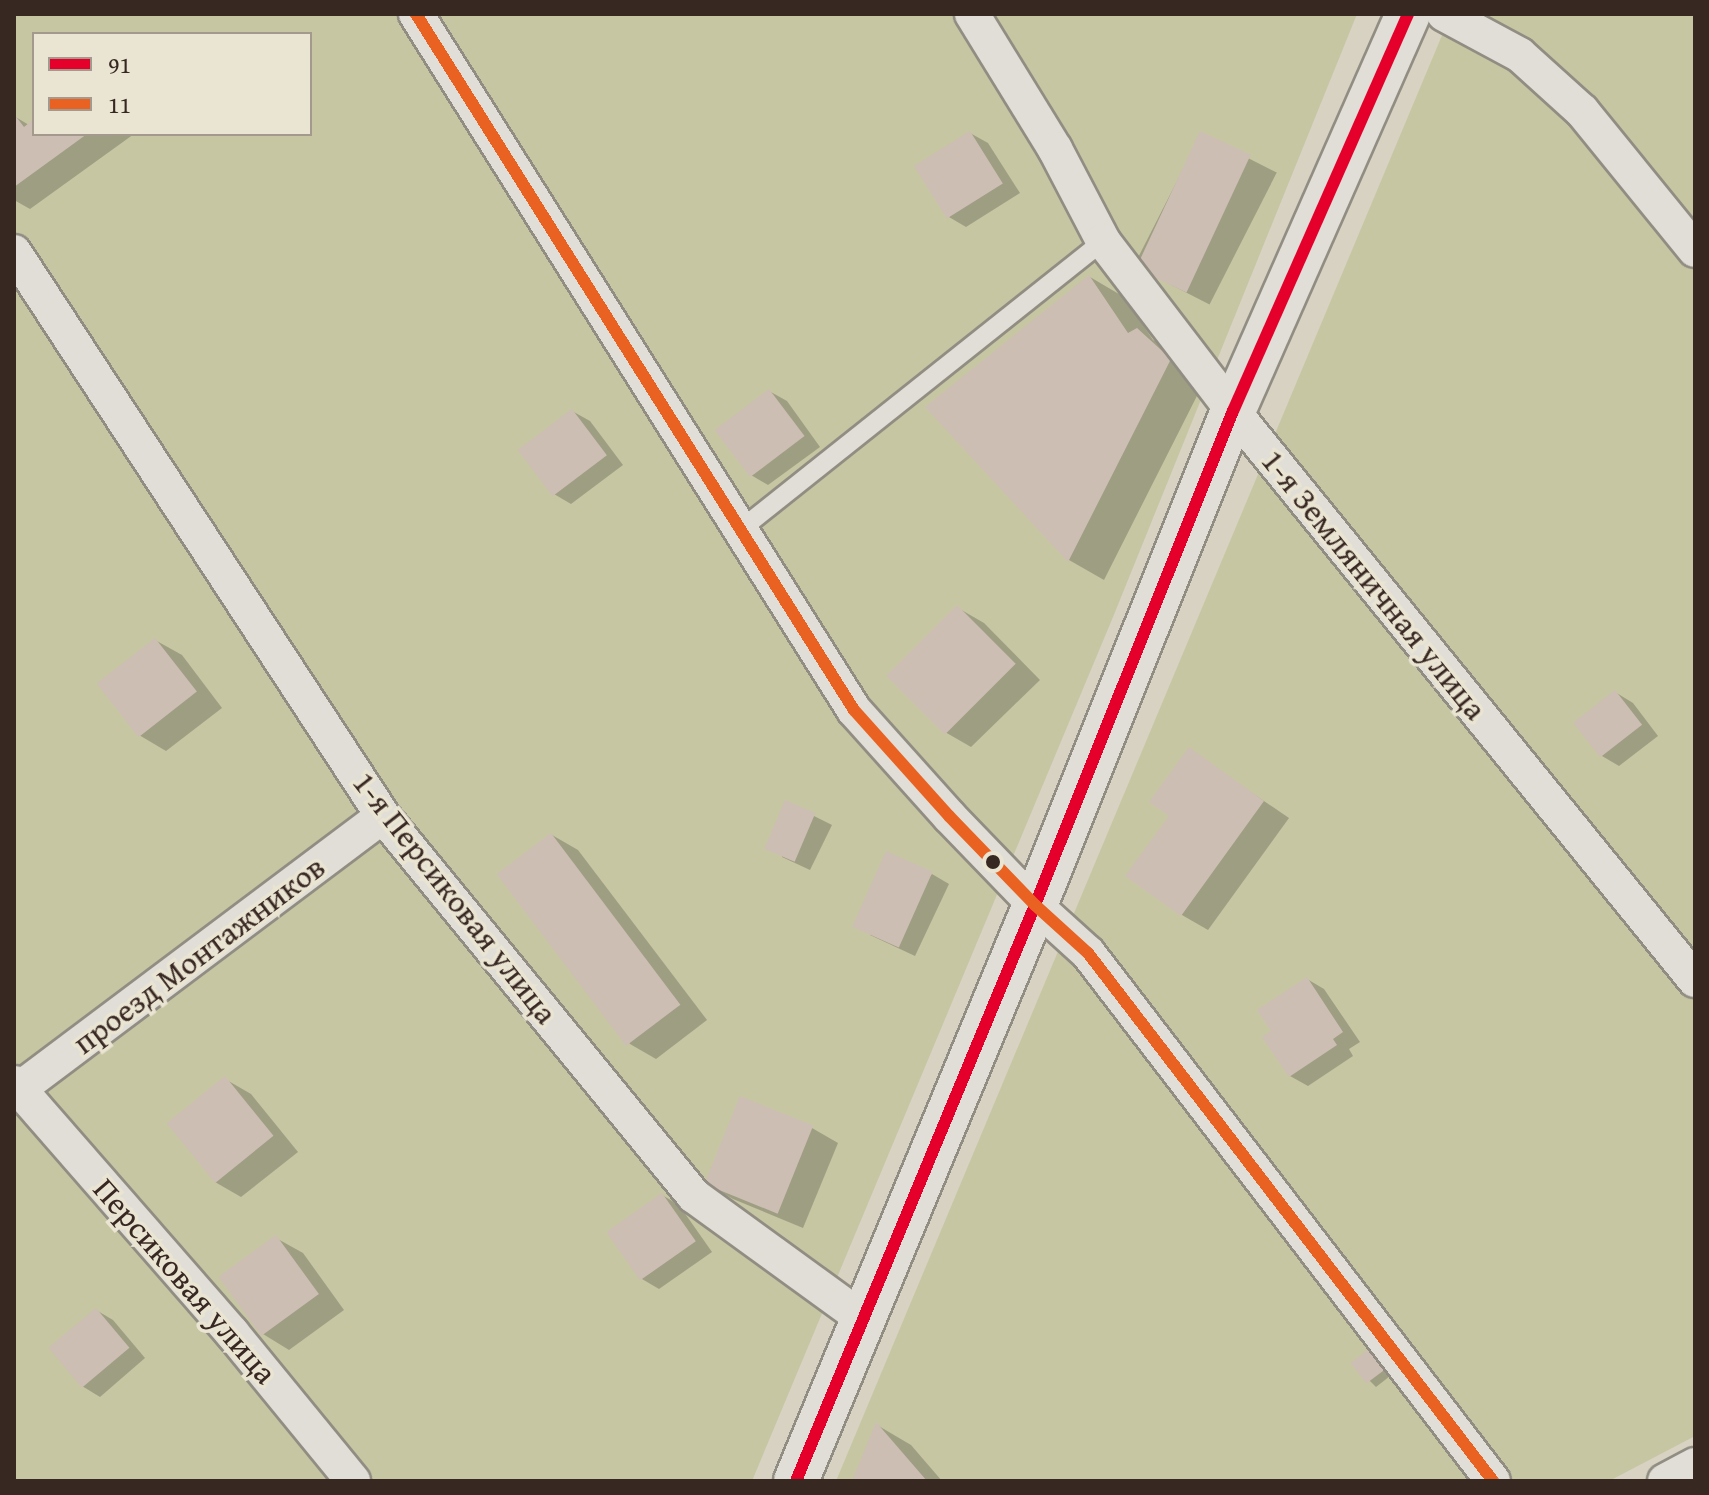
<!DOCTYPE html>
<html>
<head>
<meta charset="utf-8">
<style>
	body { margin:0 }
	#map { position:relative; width:1709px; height:1495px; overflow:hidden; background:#d7d2c1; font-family:"Gentium Book Plus",serif }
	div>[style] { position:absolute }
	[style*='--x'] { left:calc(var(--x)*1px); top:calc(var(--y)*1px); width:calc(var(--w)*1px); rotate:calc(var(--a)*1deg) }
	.green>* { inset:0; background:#c6c6a3 }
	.shadow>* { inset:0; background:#0003; transform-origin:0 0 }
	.building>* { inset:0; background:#cdbeb4; transform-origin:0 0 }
	.roads { filter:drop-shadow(2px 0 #928d83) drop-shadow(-2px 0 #928d83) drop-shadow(0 2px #928d83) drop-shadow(0 -2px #928d83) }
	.lane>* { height:18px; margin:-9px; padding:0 9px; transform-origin:9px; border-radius:9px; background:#e0ded6 }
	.street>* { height:34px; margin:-17px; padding:0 17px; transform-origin:17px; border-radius:17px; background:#e0ded6 }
	.secondary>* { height:44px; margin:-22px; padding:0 22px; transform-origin:22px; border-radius:22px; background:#e0ded6 }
	.bus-1>* { height:12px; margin:-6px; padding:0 6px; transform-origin:6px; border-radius:6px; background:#e4002b }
	.bus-2>* { height:12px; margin:-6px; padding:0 6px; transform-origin:6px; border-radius:6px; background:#e96222 }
	.dots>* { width:22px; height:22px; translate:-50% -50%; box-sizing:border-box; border:4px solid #eae4d2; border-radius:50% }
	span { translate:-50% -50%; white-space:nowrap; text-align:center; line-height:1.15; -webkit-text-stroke:7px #eae4d2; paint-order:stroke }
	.street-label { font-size:32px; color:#382822 }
	.frame { position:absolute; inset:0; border:16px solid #382822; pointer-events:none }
	.legend { position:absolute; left:32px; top:32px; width:280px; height:104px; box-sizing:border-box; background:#eae4d2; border:2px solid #a3998c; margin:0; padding:10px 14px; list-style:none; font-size:24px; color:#382822 }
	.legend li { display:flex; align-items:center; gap:16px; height:40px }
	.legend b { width:40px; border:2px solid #a3998c }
</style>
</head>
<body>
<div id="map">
	<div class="green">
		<i style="clip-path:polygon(evenodd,14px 14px,1357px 14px,1113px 617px,752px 1481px,14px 1481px,14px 14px,34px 34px,310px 34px,310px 134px,34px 134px,34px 34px)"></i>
		<i style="clip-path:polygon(1451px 14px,1695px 14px,1695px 1436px,1609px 1481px,836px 1481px)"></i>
	</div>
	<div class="shadow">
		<i style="clip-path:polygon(14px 116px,29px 125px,34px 122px,34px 134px,134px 134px,30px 209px,14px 200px)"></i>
		<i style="clip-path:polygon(970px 133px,988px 143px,1020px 193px,966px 227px,949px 217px)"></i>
		<i style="left:1201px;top:134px;width:85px;height:148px;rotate:27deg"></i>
		<i style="clip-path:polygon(1090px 277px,1124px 297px,1153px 340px,1172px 351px,1205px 380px,1104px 580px,1069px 560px,928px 407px)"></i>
		<i style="clip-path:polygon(769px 391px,787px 401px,820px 447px,768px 485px,751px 475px,717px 430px)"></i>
		<i style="clip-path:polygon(572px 411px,590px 421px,623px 465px,571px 504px,554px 494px)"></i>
		<i style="clip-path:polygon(958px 608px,984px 623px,1040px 680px,971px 747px,945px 732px)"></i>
		<i style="clip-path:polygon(155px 640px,182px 655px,222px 708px,166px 751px,139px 735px)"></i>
		<i style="clip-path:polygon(1615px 692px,1633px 703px,1658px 736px,1619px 766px,1602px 756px)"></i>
		<i style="clip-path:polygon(1189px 750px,1289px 818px,1208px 930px,1182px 915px,1171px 816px)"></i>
		<i style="clip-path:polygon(786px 802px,832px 825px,810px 870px,782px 857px)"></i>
		<i style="clip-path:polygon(552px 835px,578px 850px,707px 1020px,656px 1059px,630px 1044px,500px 874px)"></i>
		<i style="clip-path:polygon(932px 874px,949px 884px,915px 956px,870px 935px)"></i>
		<i style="clip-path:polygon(1307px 979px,1324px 989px,1360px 1042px,1349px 1049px,1353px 1056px,1308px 1086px,1290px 1076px,1274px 1032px)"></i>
		<i style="clip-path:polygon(225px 1079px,251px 1094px,298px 1152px,241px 1197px,215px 1182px)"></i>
		<i style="clip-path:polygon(812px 1128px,838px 1143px,803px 1228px,733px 1199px,706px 1184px)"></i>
		<i style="clip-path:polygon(662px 1195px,679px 1205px,712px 1252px,659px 1289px,642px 1279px,609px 1232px)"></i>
		<i style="clip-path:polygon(276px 1238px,303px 1253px,344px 1310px,289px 1350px,263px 1334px)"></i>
		<i style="clip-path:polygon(96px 1310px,113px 1320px,145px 1358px,100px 1397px,82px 1386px)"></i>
		<i style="clip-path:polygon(1353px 1364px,1399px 1369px,1376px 1387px)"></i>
		<i style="clip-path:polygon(877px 1425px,911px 1445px,942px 1481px,854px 1481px)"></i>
	</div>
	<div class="building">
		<i style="clip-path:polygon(14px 114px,24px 127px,34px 119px,34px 134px,87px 134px,14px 187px)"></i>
		<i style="left:970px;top:131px;width:62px;height:66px;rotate:58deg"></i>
		<i style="left:1200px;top:131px;width:56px;height:152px;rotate:25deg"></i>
		<i style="clip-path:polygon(1089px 275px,1128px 333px,1137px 328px,1171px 359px,1068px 562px,925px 407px)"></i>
		<i style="left:769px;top:389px;width:59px;height:68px;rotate:53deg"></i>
		<i style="left:572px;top:409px;width:58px;height:68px;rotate:53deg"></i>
		<i style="left:957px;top:605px;width:83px;height:100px;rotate:45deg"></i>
		<i style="left:155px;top:638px;width:68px;height:74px;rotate:52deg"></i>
		<i style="left:1615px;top:690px;width:44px;height:53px;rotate:52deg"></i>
		<i style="clip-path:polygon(1189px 747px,1264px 801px,1181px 916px,1125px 876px,1169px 816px,1149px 802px)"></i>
		<i style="left:785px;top:800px;width:33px;height:53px;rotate:23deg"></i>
		<i style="left:551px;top:833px;width:215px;height:68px;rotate:53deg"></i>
		<i style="left:886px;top:851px;width:51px;height:83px;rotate:24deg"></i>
		<i style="clip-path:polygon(1307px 977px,1343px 1032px,1333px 1039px,1337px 1045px,1289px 1077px,1262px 1037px,1271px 1031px,1257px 1010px)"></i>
		<i style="left:225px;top:1076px;width:77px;height:75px;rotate:51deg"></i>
		<i style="left:740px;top:1096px;width:79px;height:95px;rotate:22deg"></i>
		<i style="left:662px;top:1193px;width:59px;height:68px;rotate:55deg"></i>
		<i style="left:276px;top:1235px;width:73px;height:71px;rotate:54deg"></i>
		<i style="left:96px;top:1308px;width:52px;height:62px;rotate:50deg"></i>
		<i style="left:1377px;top:1343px;width:26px;height:33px;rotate:53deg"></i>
		<i style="clip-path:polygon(876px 1422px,927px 1481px,852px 1481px)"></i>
	</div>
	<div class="roads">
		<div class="lane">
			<i style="--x:740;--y:530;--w:464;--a:-38.5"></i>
		</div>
		<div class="street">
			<i style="--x:416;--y:14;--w:822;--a:57.82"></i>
			<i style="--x:854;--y:710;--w:142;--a:48.1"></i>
			<i style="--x:949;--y:816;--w:124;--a:46"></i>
			<i style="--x:1035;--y:905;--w:72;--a:42.2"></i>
			<i style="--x:1088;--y:953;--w:665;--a:52.51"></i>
			<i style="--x:972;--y:14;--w:158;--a:58.4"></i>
			<i style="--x:1055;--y:149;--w:104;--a:62.4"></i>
			<i style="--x:1103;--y:241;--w:214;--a:52.6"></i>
			<i style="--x:1233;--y:411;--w:733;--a:50.93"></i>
			<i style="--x:1444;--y:14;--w:86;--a:28.3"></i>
			<i style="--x:1520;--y:55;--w:84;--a:42.1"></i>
			<i style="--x:1582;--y:111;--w:179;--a:50.9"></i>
			<i style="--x:14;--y:252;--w:674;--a:56.81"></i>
			<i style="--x:383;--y:816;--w:491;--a:50.7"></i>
			<i style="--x:694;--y:1196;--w:209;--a:36"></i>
			<i style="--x:14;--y:1083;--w:332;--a:48.9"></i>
			<i style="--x:232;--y:1333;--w:191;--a:50.7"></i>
			<i style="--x:14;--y:1093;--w:461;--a:-36.9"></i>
			<i style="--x:1665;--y:1481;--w:34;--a:-28"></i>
		</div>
		<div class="secondary">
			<i style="--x:796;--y:1481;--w:624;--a:-67.46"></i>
			<i style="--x:1035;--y:905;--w:532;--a:-68.16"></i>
			<i style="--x:1233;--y:411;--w:434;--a:-66.2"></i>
		</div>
	</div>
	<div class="bus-1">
		<i style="--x:796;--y:1481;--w:624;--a:-67.46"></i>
		<i style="--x:1035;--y:905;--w:532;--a:-68.16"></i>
		<i style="--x:1233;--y:411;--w:434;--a:-66.2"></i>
	</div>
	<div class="bus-2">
		<i style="--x:416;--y:14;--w:822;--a:57.82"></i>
		<i style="--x:854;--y:710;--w:142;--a:48.1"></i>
		<i style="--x:949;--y:816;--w:124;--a:46"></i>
		<i style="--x:1035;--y:905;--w:72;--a:42.2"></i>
		<i style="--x:1088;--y:953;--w:665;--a:52.51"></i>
	</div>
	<div class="dots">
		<i style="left:993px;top:862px;background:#382822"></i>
	</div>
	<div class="street-label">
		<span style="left:1374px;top:585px;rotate:51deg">1-я Земляничная улица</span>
		<span style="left:455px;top:898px;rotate:52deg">1-я Персиковая улица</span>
		<span style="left:199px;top:955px;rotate:-37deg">проезд Монтажников</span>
		<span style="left:185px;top:1281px;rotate:49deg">Персиковая улица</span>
	</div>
	<div class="frame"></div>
	<ul class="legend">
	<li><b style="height:10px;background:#e4002b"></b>91</li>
	<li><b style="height:10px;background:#e96222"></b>11</li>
	</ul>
</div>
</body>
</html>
